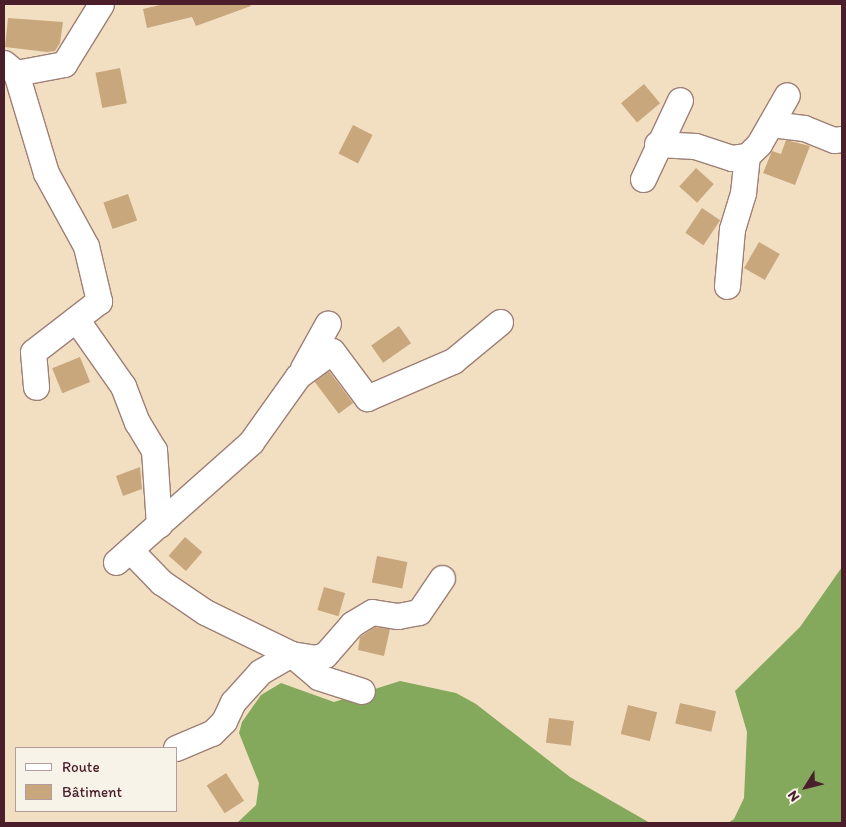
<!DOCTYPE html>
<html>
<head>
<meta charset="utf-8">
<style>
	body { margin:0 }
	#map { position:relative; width:846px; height:827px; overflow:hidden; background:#f2dfc2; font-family:Itim,sans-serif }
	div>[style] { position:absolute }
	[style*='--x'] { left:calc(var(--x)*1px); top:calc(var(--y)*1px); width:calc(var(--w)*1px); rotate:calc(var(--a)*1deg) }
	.forest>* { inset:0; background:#84a85c }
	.building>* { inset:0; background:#c9a77d; transform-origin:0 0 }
	.roads { filter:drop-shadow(1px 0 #9e7f76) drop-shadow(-1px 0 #9e7f76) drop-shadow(0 1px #9e7f76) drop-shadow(0 -1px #9e7f76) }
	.minor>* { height:25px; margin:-12.5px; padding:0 12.5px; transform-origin:12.5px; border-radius:12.5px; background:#fff }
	span { translate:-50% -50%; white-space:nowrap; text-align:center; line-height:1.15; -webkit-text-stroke:4.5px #f7f3e8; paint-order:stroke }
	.frame { position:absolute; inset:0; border:5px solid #4a1f2b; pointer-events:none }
	.legend { position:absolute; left:15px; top:747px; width:162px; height:65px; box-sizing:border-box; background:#f7f3e8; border:1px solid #b29e9c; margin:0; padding:6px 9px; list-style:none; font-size:15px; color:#4a1f2b }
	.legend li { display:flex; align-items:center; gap:10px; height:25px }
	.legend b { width:25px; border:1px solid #b29e9c }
	.north { position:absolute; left:781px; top:762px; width:50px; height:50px; -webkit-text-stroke:4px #f7f3e8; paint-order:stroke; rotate:234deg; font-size:14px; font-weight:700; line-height:20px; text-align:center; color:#4a1f2b }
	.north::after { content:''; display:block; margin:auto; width:18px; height:22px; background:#4a1f2b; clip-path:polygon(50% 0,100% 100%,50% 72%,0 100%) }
</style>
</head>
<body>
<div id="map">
	<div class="forest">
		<i style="clip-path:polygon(842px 567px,842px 823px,728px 823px,734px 819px,744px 798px,747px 732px,735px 691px,800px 627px)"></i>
		<i style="clip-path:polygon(400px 681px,456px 693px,476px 704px,570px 777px,650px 823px,237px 823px,256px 805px,259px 783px,239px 733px,242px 722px,261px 695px,281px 683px,334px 702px)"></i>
	</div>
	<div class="building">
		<i style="clip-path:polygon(164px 4px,250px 4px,251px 6px,196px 26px,192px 17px,147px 28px,143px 9px)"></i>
		<i style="clip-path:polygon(8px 18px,63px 22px,60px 43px,55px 51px,47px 52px,5px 47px)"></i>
		<i style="left:120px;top:68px;width:36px;height:25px;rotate:79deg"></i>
		<i style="left:644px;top:84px;width:25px;height:30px;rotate:50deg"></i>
		<i style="left:353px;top:125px;width:22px;height:32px;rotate:27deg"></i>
		<i style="clip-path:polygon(786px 140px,810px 146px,795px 185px,763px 173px,772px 151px,781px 154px)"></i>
		<i style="left:696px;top:168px;width:24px;height:25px;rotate:42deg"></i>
		<i style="left:128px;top:194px;width:28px;height:26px;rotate:71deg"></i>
		<i style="left:702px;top:208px;width:22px;height:30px;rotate:34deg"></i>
		<i style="left:759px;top:242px;width:24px;height:30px;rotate:30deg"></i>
		<i style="left:399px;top:326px;width:21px;height:34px;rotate:55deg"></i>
		<i style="left:80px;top:357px;width:27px;height:30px;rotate:68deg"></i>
		<i style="left:329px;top:371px;width:40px;height:18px;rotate:53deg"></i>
		<i style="clip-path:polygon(140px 467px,142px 489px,123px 496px,116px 476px)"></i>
		<i style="left:185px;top:537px;width:23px;height:25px;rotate:41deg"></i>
		<i style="left:377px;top:556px;width:31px;height:27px;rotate:11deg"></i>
		<i style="left:324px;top:587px;width:22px;height:24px;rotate:16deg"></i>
		<i style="clip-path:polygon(375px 627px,390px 629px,384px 656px,358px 650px,360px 637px)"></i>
		<i style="left:680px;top:703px;width:37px;height:21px;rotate:13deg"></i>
		<i style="left:628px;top:705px;width:30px;height:30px;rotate:14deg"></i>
		<i style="left:549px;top:718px;width:25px;height:25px;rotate:7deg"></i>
		<i style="left:226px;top:773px;width:33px;height:23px;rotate:57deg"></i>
	</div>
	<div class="roads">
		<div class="minor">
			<i style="--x:4;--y:63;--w:16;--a:40"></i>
			<i style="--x:16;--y:73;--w:49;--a:-10.6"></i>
			<i style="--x:64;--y:64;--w:70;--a:-58.3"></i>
			<i style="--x:16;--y:73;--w:104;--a:73.3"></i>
			<i style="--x:46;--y:173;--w:83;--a:61.3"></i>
			<i style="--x:86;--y:246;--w:57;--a:76.7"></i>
			<i style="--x:99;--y:301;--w:83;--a:142.3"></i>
			<i style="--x:33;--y:352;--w:35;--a:85"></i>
			<i style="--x:771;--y:124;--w:33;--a:7"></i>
			<i style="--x:804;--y:128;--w:32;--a:22"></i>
			<i style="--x:834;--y:140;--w:8;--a:-7"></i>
			<i style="--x:657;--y:144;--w:38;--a:3"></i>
			<i style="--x:695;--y:146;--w:39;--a:18"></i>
			<i style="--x:732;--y:158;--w:15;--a:-8"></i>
			<i style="--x:747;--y:156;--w:17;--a:-45"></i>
			<i style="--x:759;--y:144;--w:56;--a:-60.3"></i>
			<i style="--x:643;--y:179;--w:87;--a:-64.9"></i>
			<i style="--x:727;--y:286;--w:57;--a:-85"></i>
			<i style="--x:732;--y:229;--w:38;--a:-73"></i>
			<i style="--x:743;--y:193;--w:37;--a:-84"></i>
			<i style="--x:76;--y:319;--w:82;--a:55"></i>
			<i style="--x:123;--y:386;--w:39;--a:69"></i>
			<i style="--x:137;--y:422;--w:33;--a:59"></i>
			<i style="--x:154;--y:450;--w:75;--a:86.2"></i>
			<i style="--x:303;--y:368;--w:51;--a:-60.9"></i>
			<i style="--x:130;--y:550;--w:45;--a:45.9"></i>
			<i style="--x:161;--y:582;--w:53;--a:34.3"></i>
			<i style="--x:205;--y:612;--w:96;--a:26"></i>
			<i style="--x:291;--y:654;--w:35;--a:40"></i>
			<i style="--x:318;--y:677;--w:46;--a:17.7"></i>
			<i style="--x:116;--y:562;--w:181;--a:-41.6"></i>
			<i style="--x:251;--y:442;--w:81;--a:-54.5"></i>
			<i style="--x:298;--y:376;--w:42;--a:-36.3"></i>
			<i style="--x:332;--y:351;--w:59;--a:53.3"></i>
			<i style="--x:367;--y:398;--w:94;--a:-23.3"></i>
			<i style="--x:453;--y:361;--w:61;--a:-39.7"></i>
			<i style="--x:176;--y:748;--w:39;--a:-23"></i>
			<i style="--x:212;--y:733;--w:17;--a:-45"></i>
			<i style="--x:224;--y:721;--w:21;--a:-65"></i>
			<i style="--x:233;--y:702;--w:40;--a:-48"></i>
			<i style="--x:260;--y:672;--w:36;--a:-30"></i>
			<i style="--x:291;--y:654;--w:24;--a:9"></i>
			<i style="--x:315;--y:658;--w:10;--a:-17"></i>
			<i style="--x:325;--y:655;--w:41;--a:-48.9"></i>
			<i style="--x:352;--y:624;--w:23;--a:-31"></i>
			<i style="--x:372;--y:612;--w:26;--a:9"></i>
			<i style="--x:398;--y:616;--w:21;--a:-11"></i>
			<i style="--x:419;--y:612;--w:41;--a:-55.9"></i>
		</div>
	</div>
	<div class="frame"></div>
	<ul class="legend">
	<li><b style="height:6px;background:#fff"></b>Route</li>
	<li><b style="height:14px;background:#c9a77d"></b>Bâtiment</li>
	</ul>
	<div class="north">N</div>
</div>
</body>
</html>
